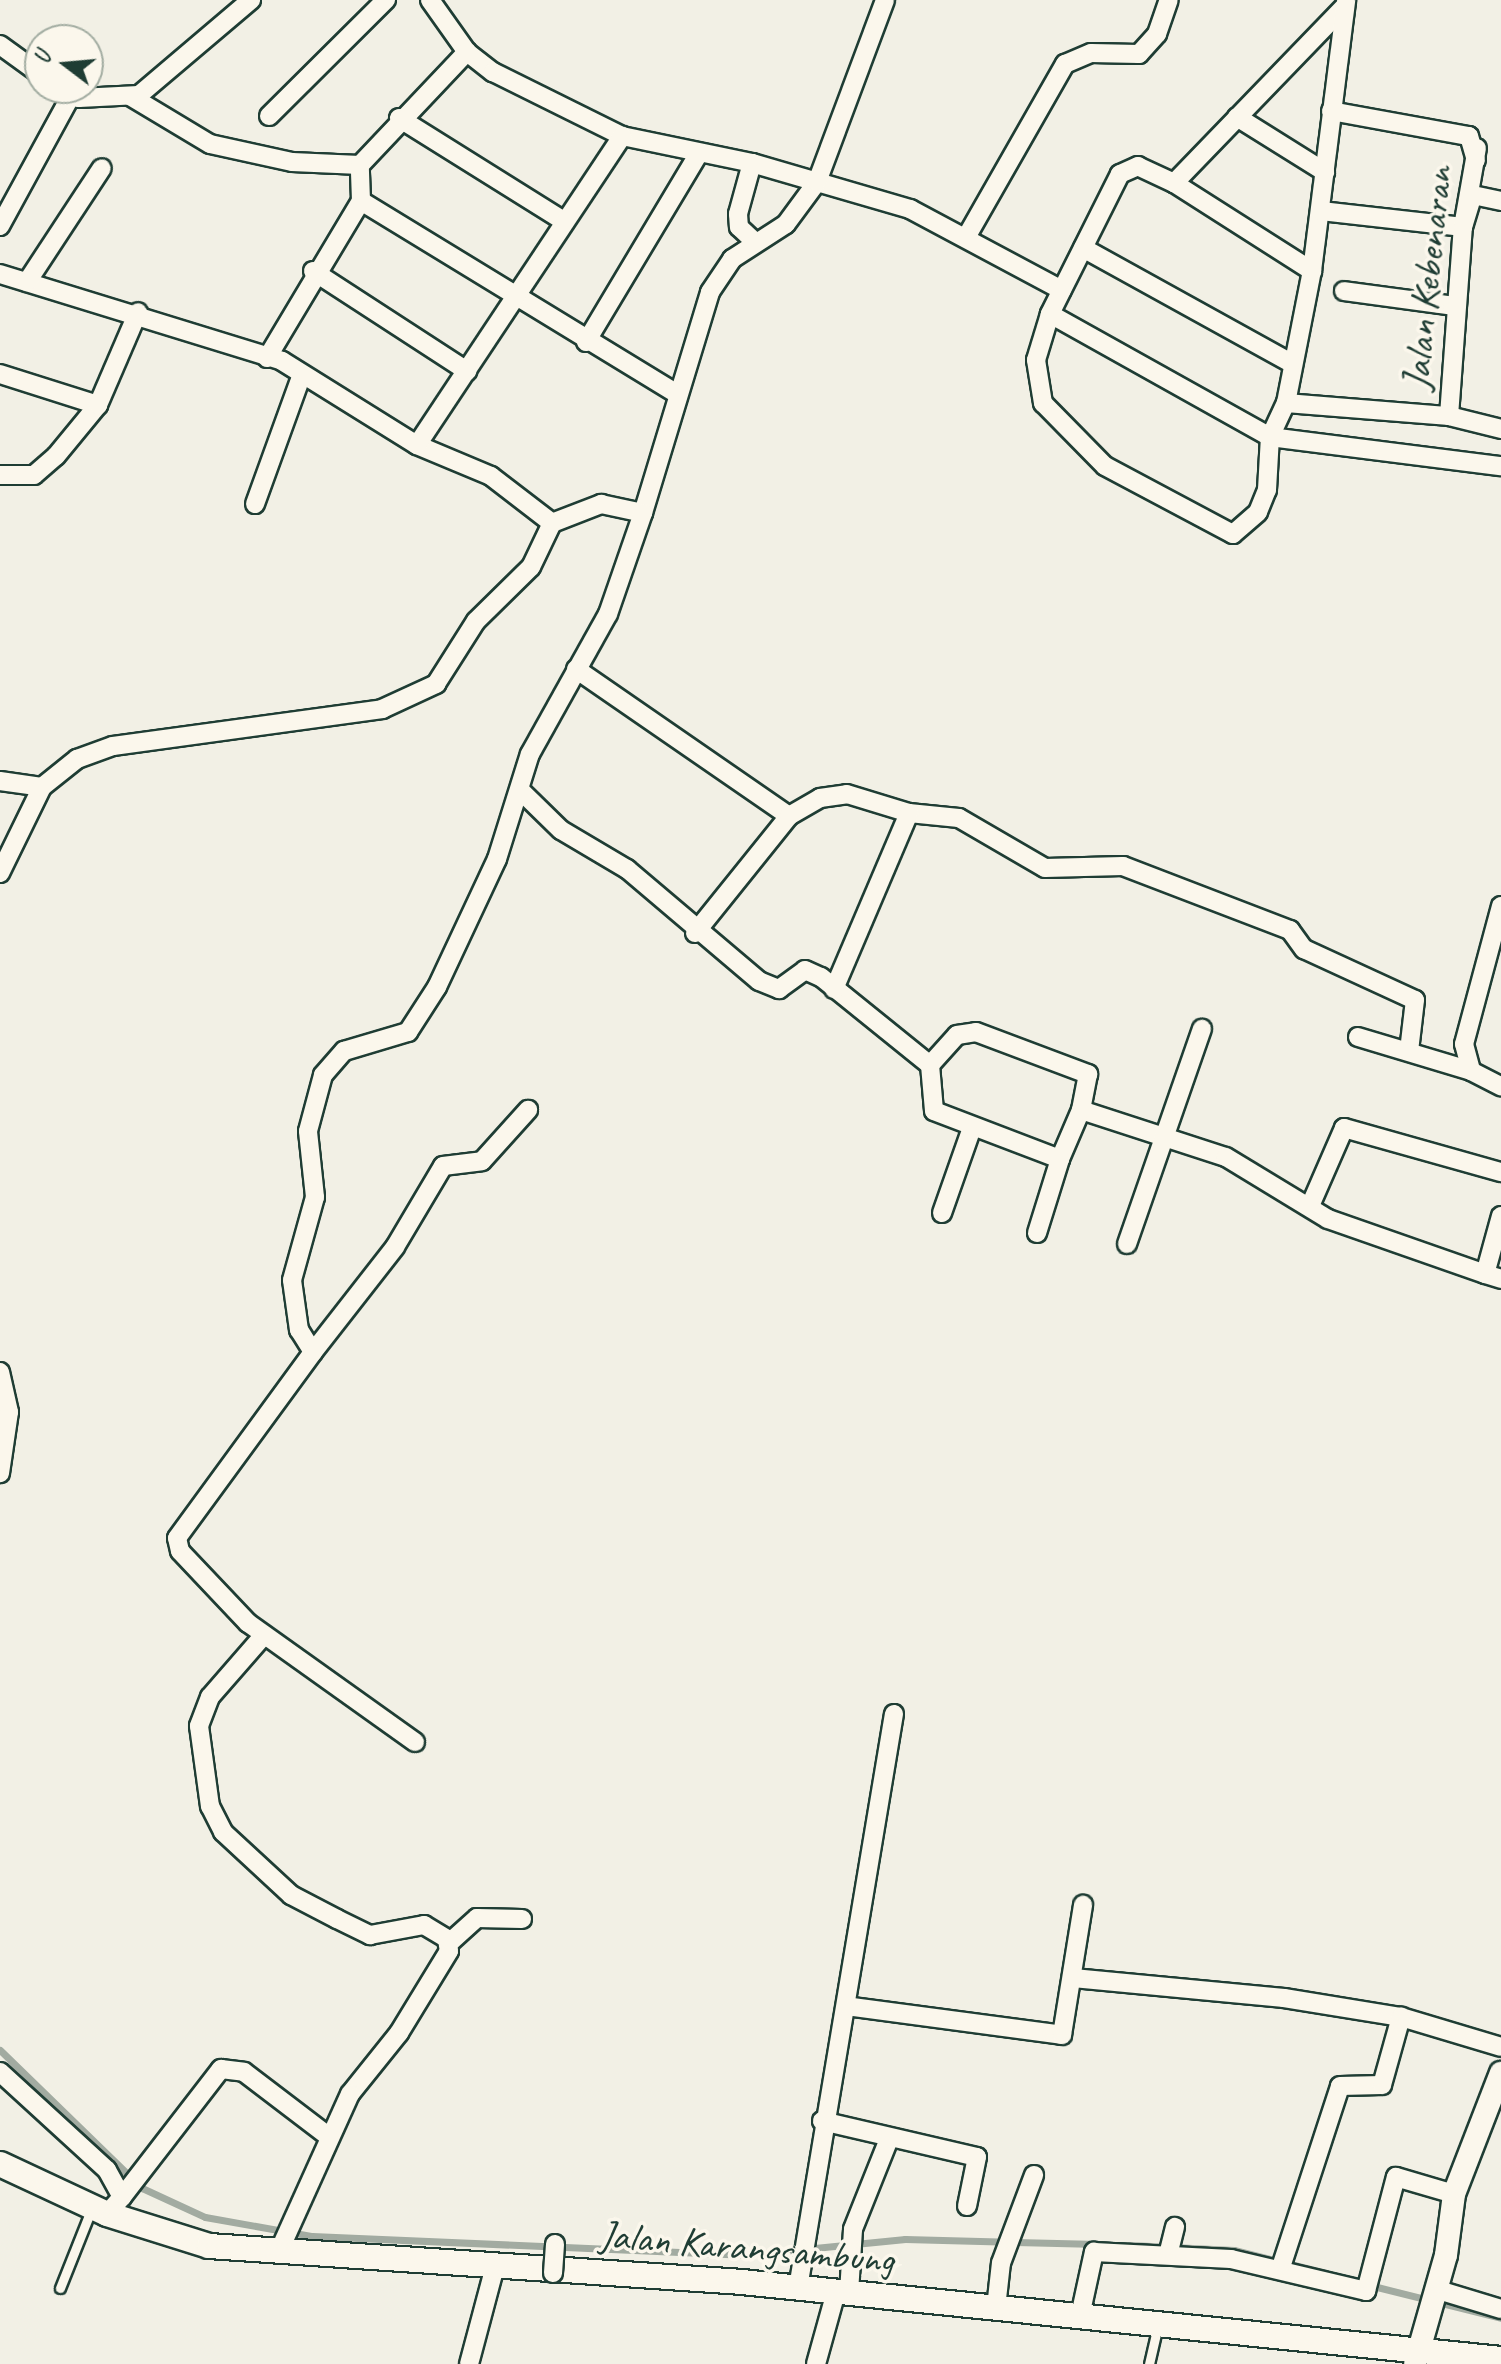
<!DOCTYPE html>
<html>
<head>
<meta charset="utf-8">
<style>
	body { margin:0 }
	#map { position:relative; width:1501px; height:2364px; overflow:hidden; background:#f2f0e5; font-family:Caveat,sans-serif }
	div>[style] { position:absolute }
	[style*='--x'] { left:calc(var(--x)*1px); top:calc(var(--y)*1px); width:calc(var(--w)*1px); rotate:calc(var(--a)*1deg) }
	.stream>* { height:7px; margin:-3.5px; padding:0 3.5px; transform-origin:3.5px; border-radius:3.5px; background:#a2aba1 }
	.roads { filter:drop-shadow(2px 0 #1f3d34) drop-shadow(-2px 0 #1f3d34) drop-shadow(0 2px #1f3d34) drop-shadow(0 -2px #1f3d34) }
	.service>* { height:9px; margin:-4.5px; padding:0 4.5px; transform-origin:4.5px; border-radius:4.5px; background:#fbf7ec }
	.minor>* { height:18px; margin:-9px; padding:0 9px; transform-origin:9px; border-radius:9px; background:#fbf7ec }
	.tertiary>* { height:22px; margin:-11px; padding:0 11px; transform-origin:11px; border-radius:11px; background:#fbf7ec }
	.secondary>* { height:24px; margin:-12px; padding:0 12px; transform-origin:12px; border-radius:12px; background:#fbf7ec }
	.bridges { filter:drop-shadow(2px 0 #1f3d34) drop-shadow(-2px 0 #1f3d34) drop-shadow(0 2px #1f3d34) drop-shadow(0 -2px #1f3d34) }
	.minor-bridge>* { height:18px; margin:-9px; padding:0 9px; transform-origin:9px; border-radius:9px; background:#fbf7ec }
	span { translate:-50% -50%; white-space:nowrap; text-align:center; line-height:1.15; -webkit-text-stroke:7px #fbf7ec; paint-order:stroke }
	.street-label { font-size:40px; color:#1f3d34 }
	.north { position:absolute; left:24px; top:24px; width:80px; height:80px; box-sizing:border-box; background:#fbf7ec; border:2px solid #a3ada2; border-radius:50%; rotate:286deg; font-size:22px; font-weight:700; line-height:32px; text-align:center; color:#1f3d34 }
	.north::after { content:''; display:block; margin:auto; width:28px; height:36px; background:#1f3d34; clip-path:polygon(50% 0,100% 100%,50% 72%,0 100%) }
</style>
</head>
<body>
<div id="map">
	<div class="stream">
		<i style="--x:0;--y:2050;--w:198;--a:44.2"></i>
		<i style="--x:142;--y:2188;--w:69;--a:24.7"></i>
		<i style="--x:205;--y:2217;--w:109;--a:10.1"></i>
		<i style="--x:312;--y:2236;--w:431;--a:2.5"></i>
		<i style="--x:743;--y:2255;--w:163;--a:-5.6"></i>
		<i style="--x:905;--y:2239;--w:193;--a:1.5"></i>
		<i style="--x:1130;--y:2245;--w:104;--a:2.8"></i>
		<i style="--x:1234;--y:2250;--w:95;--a:14"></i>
		<i style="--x:1369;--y:2285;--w:136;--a:14"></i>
	</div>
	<div class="roads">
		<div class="service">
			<i style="--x:60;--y:2288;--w:84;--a:-68.3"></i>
			<i style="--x:1149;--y:2364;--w:40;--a:-77"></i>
		</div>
		<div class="minor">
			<i style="--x:430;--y:0;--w:64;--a:54.6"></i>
			<i style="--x:467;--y:52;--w:33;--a:38"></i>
			<i style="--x:493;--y:72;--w:144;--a:26.4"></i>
			<i style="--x:622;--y:136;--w:133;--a:11.7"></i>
			<i style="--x:752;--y:163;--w:53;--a:105.4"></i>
			<i style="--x:738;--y:214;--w:13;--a:86"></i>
			<i style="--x:739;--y:227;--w:19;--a:43"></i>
			<i style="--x:1345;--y:6;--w:246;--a:134"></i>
			<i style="--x:1174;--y:183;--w:40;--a:-155"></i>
			<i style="--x:1138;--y:166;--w:20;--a:156"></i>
			<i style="--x:1120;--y:174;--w:157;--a:116.6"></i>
			<i style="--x:1050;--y:314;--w:48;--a:106.9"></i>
			<i style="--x:1036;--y:360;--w:44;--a:80.8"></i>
			<i style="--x:1043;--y:403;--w:88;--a:45.5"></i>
			<i style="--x:1105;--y:466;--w:145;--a:28"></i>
			<i style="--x:1233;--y:534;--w:33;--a:-41"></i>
			<i style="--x:1258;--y:512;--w:24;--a:-68"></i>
			<i style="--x:1267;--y:490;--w:53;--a:-86.8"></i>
			<i style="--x:1270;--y:437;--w:38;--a:-65"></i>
			<i style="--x:1286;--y:403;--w:135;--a:-78.9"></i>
			<i style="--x:1312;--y:271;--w:273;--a:-82.8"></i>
			<i style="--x:0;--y:45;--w:49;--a:35.9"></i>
			<i style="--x:59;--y:88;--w:22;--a:27"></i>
			<i style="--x:79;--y:98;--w:60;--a:-2.9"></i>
			<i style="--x:139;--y:95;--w:147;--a:-40.3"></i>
			<i style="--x:130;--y:96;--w:93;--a:31"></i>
			<i style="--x:210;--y:144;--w:84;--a:12.4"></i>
			<i style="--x:292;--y:162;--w:68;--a:2.5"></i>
			<i style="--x:1331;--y:111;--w:140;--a:10.3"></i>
			<i style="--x:1469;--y:136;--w:25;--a:74"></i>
			<i style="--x:269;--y:116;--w:165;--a:-44.8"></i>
			<i style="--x:1237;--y:117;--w:104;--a:32"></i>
			<i style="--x:399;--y:118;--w:195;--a:32"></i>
			<i style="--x:752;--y:163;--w:165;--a:16.2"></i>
			<i style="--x:910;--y:209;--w:172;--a:28.1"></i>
			<i style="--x:1174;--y:183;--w:164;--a:32.5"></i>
			<i style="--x:361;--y:201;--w:36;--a:-92"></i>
			<i style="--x:360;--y:165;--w:156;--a:-46.6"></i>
			<i style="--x:1321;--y:211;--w:143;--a:6.4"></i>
			<i style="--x:1463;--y:227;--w:34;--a:-73"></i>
			<i style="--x:1473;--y:195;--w:29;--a:12"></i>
			<i style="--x:0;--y:226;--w:148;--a:-61.4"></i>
			<i style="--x:968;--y:234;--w:196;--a:-60.3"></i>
			<i style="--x:1065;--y:64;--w:28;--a:-23"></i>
			<i style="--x:1091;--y:53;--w:48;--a:1.2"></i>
			<i style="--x:1139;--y:54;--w:27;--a:-48"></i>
			<i style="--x:1157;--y:34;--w:36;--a:-71"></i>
			<i style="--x:1083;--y:248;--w:238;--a:28.9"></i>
			<i style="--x:313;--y:271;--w:184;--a:33"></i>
			<i style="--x:0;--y:274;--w:295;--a:17.1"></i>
			<i style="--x:282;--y:361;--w:159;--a:31.9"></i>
			<i style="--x:27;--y:282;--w:136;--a:-56.7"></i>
			<i style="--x:1344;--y:291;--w:112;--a:7.7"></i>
			<i style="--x:1050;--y:314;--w:252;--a:29.2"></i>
			<i style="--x:1270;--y:437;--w:233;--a:7.2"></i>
			<i style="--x:586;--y:342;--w:218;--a:-59.1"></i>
			<i style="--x:267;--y:358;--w:183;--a:-59.1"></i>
			<i style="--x:361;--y:201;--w:370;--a:31.4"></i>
			<i style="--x:0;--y:374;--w:103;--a:17.6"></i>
			<i style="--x:1286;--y:403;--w:164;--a:4.6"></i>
			<i style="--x:1449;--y:416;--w:54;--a:14"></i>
			<i style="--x:1449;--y:416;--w:190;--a:-85.8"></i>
			<i style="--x:1463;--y:227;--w:80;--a:-80"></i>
			<i style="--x:0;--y:475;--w:34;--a:0"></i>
			<i style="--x:34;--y:475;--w:29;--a:-41"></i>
			<i style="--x:56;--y:456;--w:66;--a:-50.5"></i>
			<i style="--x:98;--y:405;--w:101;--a:-66.7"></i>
			<i style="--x:255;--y:504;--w:138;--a:-70.1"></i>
			<i style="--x:552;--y:523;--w:53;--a:-21.2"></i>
			<i style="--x:601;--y:504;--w:43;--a:12.1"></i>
			<i style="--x:643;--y:513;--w:231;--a:-73.1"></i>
			<i style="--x:710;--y:292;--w:40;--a:-56"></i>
			<i style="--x:732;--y:259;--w:64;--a:-32.9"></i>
			<i style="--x:786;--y:224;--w:52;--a:-53.6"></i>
			<i style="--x:817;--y:182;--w:194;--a:-69.5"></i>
			<i style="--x:552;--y:523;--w:77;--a:-142.4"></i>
			<i style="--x:491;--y:476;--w:80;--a:-157.3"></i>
			<i style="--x:417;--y:445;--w:371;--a:-56.4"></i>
			<i style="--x:576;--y:669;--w:259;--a:34.6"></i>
			<i style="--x:0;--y:781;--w:42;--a:8.1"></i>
			<i style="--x:522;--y:792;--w:54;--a:44.3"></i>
			<i style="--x:561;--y:830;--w:77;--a:30.6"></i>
			<i style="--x:627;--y:869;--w:173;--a:40.3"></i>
			<i style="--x:759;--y:981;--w:22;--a:22"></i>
			<i style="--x:779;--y:989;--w:32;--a:-36"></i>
			<i style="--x:805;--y:970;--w:17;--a:24"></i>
			<i style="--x:821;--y:977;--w:140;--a:38.9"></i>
			<i style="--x:930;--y:1065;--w:46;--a:85"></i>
			<i style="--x:934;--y:1111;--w:135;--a:20.9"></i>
			<i style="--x:1060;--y:1159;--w:53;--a:-66.8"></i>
			<i style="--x:1081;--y:1110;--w:152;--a:18"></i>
			<i style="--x:1226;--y:1157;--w:119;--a:31.3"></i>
			<i style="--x:1328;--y:1219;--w:166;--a:19.3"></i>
			<i style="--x:0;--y:873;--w:96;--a:-64"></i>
			<i style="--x:42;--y:787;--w:45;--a:-38.7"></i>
			<i style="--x:77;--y:759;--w:38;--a:-20"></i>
			<i style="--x:113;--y:746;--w:272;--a:-7.8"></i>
			<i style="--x:382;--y:709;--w:60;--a:-24.8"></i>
			<i style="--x:436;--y:684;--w:75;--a:-57.6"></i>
			<i style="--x:476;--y:621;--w:77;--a:-44.5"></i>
			<i style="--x:531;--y:567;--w:49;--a:-64.5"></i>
			<i style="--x:1501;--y:906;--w:143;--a:105"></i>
			<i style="--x:1464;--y:1044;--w:28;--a:75"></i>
			<i style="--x:1471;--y:1071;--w:34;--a:27"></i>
			<i style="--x:695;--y:933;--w:150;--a:-51.2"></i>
			<i style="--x:789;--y:816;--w:36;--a:-30"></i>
			<i style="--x:820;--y:798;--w:27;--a:-8"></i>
			<i style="--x:847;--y:794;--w:65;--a:17"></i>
			<i style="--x:909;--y:813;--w:50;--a:5.7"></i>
			<i style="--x:959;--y:818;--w:99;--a:30.2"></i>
			<i style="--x:1045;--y:868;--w:78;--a:-1.5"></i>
			<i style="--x:1123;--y:866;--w:179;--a:21"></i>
			<i style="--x:1290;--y:930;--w:24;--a:54"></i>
			<i style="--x:1304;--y:949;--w:122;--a:24.7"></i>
			<i style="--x:1415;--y:1000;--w:51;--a:96.7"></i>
			<i style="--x:834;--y:989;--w:191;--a:-66.9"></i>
			<i style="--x:1358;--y:1037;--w:118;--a:16.7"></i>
			<i style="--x:930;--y:1065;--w:40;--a:-48"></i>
			<i style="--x:957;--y:1035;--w:19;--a:-9"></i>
			<i style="--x:976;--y:1032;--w:120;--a:20.6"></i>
			<i style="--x:1088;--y:1074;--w:37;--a:101"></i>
			<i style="--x:1310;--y:1206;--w:85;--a:-66.4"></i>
			<i style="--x:1344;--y:1128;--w:163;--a:15.7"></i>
			<i style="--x:942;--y:1213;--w:90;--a:-70.6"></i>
			<i style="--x:1501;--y:1216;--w:60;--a:105.4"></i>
			<i style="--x:1485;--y:1274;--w:17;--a:17"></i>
			<i style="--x:1037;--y:1233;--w:77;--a:-72.7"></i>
			<i style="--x:1127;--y:1244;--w:228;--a:-70.8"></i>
			<i style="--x:313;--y:1352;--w:133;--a:-52"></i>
			<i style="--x:395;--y:1247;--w:94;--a:-59.3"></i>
			<i style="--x:443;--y:1166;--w:39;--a:-7"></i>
			<i style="--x:482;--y:1161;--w:69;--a:-48"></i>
			<i style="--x:0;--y:1372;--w:41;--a:77.3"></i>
			<i style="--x:9;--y:1412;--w:62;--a:98.4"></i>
			<i style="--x:264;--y:1635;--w:82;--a:131.1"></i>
			<i style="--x:210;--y:1697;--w:31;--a:111"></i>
			<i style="--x:199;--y:1726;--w:81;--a:82.2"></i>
			<i style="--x:210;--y:1806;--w:29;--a:63"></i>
			<i style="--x:223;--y:1832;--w:93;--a:42.8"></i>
			<i style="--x:291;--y:1895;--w:52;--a:27.6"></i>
			<i style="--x:337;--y:1919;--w:37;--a:26"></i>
			<i style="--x:370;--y:1935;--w:55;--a:-10.5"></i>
			<i style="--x:424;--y:1925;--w:27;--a:31"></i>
			<i style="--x:447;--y:1939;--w:12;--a:81"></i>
			<i style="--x:449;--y:1951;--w:96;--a:121.4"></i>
			<i style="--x:399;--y:2033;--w:78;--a:128.8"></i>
			<i style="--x:350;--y:2094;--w:172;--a:114.3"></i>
			<i style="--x:415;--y:1742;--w:205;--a:-144.5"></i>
			<i style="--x:248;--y:1623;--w:99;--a:-133.4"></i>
			<i style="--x:180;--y:1551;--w:13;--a:-103"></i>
			<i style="--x:177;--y:1538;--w:230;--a:-53.8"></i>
			<i style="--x:313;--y:1352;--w:26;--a:-122"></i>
			<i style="--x:299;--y:1330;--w:50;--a:-98"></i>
			<i style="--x:292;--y:1280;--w:86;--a:-74.5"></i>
			<i style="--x:315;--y:1197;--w:66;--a:-96.1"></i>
			<i style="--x:308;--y:1131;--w:58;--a:-75"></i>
			<i style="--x:323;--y:1075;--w:32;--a:-49"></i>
			<i style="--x:344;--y:1051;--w:67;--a:-16.5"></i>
			<i style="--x:408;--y:1032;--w:54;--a:-57.2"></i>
			<i style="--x:437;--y:987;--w:141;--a:-64.9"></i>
			<i style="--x:497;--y:859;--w:110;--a:-72.6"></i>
			<i style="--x:530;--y:754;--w:160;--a:-60.9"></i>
			<i style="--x:608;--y:614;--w:107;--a:-70.9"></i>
			<i style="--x:448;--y:1944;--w:39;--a:-42"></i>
			<i style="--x:477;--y:1918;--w:45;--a:1.3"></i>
			<i style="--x:1073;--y:1978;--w:212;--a:5.4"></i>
			<i style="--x:1284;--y:1998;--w:119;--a:9.2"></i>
			<i style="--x:1401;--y:2017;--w:104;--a:16.7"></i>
			<i style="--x:846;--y:2006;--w:218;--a:7.6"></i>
			<i style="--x:1062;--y:2035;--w:132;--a:-80.8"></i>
			<i style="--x:0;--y:2072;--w:145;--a:42.5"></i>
			<i style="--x:107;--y:2170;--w:31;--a:61"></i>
			<i style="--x:122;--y:2197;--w:12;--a:132"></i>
			<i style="--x:822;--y:2121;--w:159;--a:13.1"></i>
			<i style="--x:977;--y:2157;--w:50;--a:101.5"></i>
			<i style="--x:122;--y:2197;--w:162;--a:-52.3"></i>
			<i style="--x:221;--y:2069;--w:23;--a:7"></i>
			<i style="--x:244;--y:2072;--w:106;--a:37.3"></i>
			<i style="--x:1168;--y:2255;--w:29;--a:-76"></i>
			<i style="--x:1281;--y:2267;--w:190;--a:-71.9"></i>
			<i style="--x:1340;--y:2086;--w:42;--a:-1.4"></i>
			<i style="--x:1382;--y:2085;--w:71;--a:-74.4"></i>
			<i style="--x:798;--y:2288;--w:582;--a:-80.51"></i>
			<i style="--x:1435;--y:2289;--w:69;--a:16.9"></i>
			<i style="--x:849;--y:2293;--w:64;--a:-86.4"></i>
			<i style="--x:853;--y:2229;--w:97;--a:-68.2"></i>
			<i style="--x:996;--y:2308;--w:45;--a:-83.7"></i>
			<i style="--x:1001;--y:2263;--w:94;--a:-69.4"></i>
			<i style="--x:1080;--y:2316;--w:66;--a:-77.7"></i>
			<i style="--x:1094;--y:2252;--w:137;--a:2.9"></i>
			<i style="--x:1231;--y:2259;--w:139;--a:13.3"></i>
			<i style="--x:1366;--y:2291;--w:118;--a:-75.3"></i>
			<i style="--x:1396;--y:2177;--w:60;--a:16.3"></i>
			<i style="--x:469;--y:2364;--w:101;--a:-75.1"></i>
			<i style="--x:816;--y:2364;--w:75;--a:-74.5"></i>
		</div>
		<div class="tertiary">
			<i style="--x:1415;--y:2364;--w:113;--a:-74.1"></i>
			<i style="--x:1446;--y:2255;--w:62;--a:-82.5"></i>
			<i style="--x:1454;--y:2194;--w:130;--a:-68.8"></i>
		</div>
		<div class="secondary">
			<i style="--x:0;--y:2164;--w:118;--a:25"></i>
			<i style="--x:107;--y:2214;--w:107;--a:17.4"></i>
			<i style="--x:209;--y:2246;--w:534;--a:3.86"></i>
			<i style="--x:742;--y:2282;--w:763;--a:5.79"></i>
		</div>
	</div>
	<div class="bridges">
		<div class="minor-bridge">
			<i style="--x:553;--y:2273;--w:29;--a:-86"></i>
		</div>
	</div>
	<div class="street-label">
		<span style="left:1427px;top:278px;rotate:-84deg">Jalan Kebenaran</span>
		<span style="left:747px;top:2247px;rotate:5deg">Jalan Karangsambung</span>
	</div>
	<div class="north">U</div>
</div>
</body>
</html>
